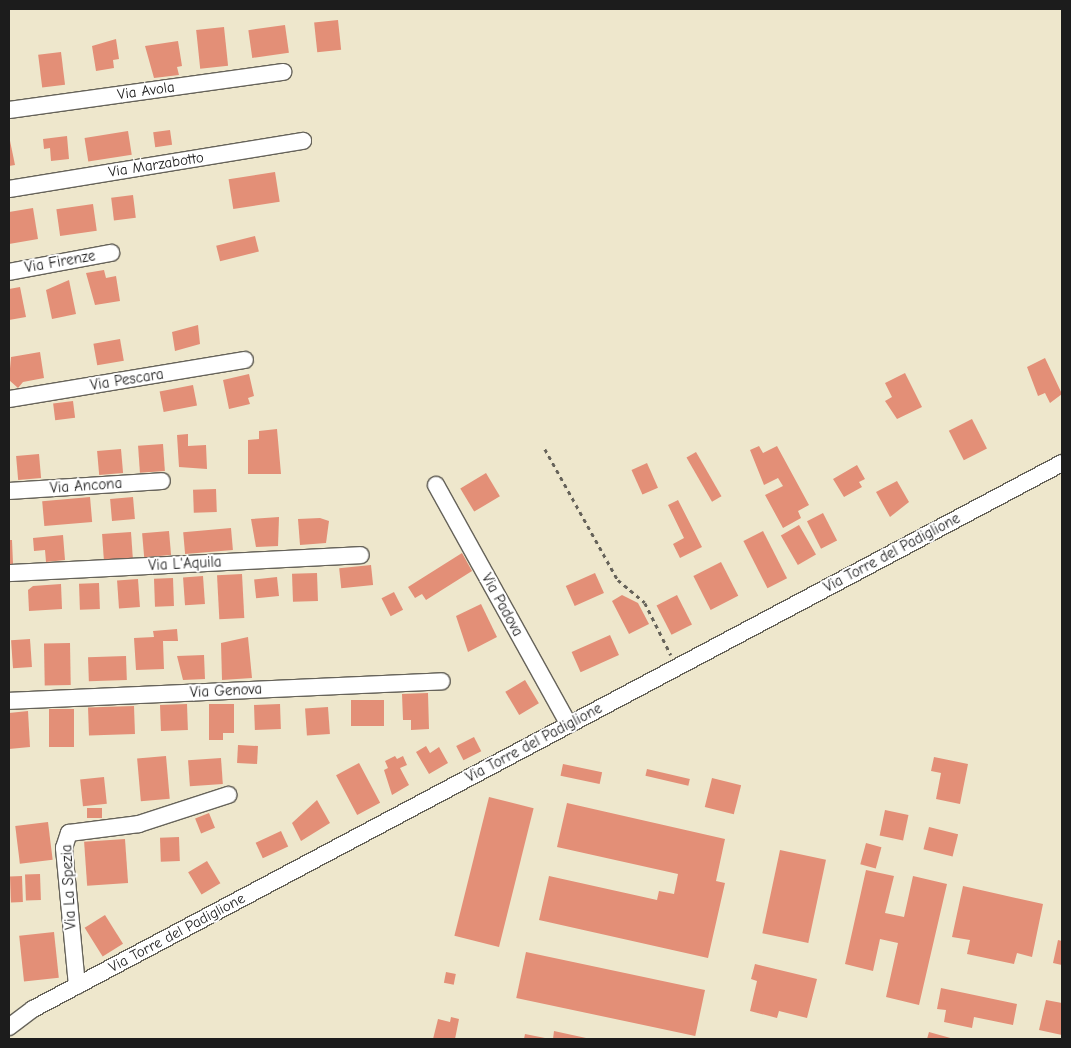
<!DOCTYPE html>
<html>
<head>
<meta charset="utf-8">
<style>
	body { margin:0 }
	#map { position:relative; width:1071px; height:1048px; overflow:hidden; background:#eee7cc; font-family:"Comic Neue",sans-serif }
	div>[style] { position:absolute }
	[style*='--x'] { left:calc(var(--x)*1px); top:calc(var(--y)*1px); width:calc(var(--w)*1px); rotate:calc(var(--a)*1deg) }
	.building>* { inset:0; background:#e38f77; transform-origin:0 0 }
	.path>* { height:2.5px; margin-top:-1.25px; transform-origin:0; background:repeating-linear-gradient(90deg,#66635a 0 4px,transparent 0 8px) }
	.roads { filter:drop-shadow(1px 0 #66635a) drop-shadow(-1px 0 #66635a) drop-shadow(0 1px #66635a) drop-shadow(0 -1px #66635a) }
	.minor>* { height:16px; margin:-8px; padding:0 8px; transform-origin:8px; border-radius:8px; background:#fff }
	span { translate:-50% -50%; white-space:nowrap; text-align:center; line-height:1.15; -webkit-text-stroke:4px #fff; paint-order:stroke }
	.street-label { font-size:15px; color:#1c1c1c }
	.frame { position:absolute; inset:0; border:10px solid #1c1c1c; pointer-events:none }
</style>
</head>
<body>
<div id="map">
	<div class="building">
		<i style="left:338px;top:20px;width:30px;height:24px;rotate:84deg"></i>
		<i style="left:285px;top:25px;width:28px;height:37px;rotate:82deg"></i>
		<i style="left:224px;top:27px;width:39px;height:28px;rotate:84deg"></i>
		<i style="clip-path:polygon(116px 39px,119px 59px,113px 60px,114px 68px,96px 71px,92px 46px)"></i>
		<i style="clip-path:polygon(178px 41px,182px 66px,177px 67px,179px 75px,154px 78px,145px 46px)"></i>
		<i style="left:61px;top:52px;width:33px;height:23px;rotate:83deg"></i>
		<i style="left:170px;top:130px;width:15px;height:17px;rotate:82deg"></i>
		<i style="left:128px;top:131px;width:24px;height:44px;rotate:81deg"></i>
		<i style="clip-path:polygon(9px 136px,15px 165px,9px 166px)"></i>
		<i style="clip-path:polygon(67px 136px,69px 159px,51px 161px,50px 148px,44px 149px,43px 139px)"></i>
		<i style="left:275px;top:172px;width:30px;height:47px;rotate:81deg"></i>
		<i style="left:133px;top:195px;width:23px;height:22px;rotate:83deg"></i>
		<i style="left:93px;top:204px;width:27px;height:37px;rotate:82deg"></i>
		<i style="clip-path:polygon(33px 208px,38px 239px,9px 244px,9px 212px)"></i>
		<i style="left:255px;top:236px;width:16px;height:40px;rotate:76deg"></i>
		<i style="clip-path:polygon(104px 270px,106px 278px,116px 276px,120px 301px,95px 305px,86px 273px)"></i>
		<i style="clip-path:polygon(69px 280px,76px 314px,52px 319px,46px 290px)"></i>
		<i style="clip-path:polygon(20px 287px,26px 317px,9px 320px,9px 289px)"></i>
		<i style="clip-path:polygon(198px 325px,200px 344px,175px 351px,172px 332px)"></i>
		<i style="left:120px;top:339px;width:22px;height:27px;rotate:80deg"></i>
		<i style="clip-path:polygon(40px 352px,44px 378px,23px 382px,18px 388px,9px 380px,11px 357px)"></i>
		<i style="clip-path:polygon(1045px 358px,1062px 394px,1050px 403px,1045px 393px,1038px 396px,1027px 367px)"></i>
		<i style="clip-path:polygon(905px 373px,922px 407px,897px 419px,885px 401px,892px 397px,885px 383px)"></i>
		<i style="clip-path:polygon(249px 374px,254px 396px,248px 398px,250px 404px,229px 409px,223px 380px)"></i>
		<i style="left:193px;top:385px;width:21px;height:34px;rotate:79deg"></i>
		<i style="left:73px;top:401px;width:17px;height:20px;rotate:83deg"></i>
		<i style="left:972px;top:419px;width:33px;height:26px;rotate:63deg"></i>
		<i style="clip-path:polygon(277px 429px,281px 474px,248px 474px,248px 440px,259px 439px,259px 431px)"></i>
		<i style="clip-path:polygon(188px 434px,188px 446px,206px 445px,207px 469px,179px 467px,177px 435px)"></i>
		<i style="left:163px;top:444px;width:27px;height:25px;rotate:86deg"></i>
		<i style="clip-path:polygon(759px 446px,763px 453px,777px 446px,809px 505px,798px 511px,801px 518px,783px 528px,765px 495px,783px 486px,778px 478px,764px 485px,750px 450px)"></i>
		<i style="left:121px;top:449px;width:24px;height:24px;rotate:85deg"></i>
		<i style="left:696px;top:452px;width:51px;height:11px;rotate:60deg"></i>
		<i style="left:39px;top:454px;width:24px;height:23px;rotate:85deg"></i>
		<i style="left:647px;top:463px;width:27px;height:17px;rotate:66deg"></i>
		<i style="clip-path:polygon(857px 465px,865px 479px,859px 482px,862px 487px,844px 497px,833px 479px)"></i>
		<i style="left:486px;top:473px;width:27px;height:30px;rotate:59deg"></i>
		<i style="clip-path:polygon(897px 481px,909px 502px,890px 517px,876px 492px)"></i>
		<i style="left:216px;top:489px;width:23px;height:23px;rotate:88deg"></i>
		<i style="left:90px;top:497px;width:25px;height:48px;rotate:85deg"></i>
		<i style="left:133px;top:497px;width:22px;height:23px;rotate:85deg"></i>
		<i style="clip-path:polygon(678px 500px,702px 547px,680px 558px,673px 544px,684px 538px,668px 505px)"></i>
		<i style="left:823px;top:513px;width:31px;height:18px;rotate:63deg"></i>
		<i style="clip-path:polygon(279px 517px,278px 546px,256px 547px,251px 519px)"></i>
		<i style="clip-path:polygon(320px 518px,329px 521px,326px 543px,300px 545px,298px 519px)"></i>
		<i style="left:799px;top:525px;width:34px;height:21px;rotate:60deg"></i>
		<i style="left:231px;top:528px;width:22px;height:48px;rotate:85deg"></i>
		<i style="left:169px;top:531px;width:24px;height:27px;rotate:85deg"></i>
		<i style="left:763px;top:531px;width:53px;height:22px;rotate:63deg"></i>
		<i style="left:131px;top:532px;width:27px;height:29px;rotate:86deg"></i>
		<i style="clip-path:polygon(63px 535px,65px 560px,46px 562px,45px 550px,34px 551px,33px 538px)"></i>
		<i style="clip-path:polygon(9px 540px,12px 540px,13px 564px,9px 564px)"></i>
		<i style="clip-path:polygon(462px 553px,472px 571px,426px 600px,422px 594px,415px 598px,408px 587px)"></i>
		<i style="left:721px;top:562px;width:38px;height:31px;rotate:63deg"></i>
		<i style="left:371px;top:565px;width:20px;height:32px;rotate:84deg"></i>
		<i style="left:317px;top:573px;width:28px;height:25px;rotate:88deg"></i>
		<i style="left:595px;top:573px;width:22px;height:32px;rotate:66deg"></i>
		<i style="left:242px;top:574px;width:44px;height:25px;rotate:87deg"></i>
		<i style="left:203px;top:576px;width:28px;height:20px;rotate:86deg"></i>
		<i style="left:277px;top:577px;width:19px;height:23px;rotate:84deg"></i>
		<i style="left:173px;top:578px;width:28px;height:19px;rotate:88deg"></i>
		<i style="left:138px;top:579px;width:28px;height:21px;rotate:86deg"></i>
		<i style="left:99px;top:583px;width:26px;height:20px;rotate:88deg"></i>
		<i style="clip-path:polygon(61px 584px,62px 609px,29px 611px,28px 590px,33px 586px)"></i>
		<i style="left:394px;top:592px;width:20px;height:14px;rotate:63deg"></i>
		<i style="clip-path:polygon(622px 595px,638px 603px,649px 624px,629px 634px,612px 601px)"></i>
		<i style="left:677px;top:595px;width:33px;height:23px;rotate:63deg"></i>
		<i style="clip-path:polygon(481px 604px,497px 637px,468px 652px,456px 616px)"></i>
		<i style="clip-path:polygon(177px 629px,178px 641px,163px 641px,164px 669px,136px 670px,134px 638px,154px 637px,153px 631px)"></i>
		<i style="left:610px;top:635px;width:22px;height:42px;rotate:66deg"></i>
		<i style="clip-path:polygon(248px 637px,252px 678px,222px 680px,221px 643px)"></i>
		<i style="left:30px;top:639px;width:28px;height:19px;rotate:86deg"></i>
		<i style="left:70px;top:643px;width:42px;height:26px;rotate:89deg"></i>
		<i style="clip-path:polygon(204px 655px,205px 679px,183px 680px,177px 656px)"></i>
		<i style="left:126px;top:656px;width:24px;height:38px;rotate:88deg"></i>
		<i style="left:525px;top:680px;width:27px;height:23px;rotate:59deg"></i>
		<i style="clip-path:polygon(428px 693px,429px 729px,411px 730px,411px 720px,403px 720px,402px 694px)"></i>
		<i style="left:351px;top:700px;width:33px;height:26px"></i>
		<i style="left:187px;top:704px;width:26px;height:27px;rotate:88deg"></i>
		<i style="clip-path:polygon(209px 704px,234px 704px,234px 733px,223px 733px,223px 740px,209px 740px)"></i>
		<i style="left:280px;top:704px;width:25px;height:26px;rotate:88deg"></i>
		<i style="left:134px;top:706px;width:28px;height:46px;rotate:88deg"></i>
		<i style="left:328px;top:707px;width:27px;height:23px;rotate:86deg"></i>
		<i style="left:49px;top:709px;width:25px;height:38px"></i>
		<i style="clip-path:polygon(28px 711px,30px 747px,9px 749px,9px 713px)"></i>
		<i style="left:474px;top:737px;width:16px;height:20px;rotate:63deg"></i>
		<i style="left:238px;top:745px;width:20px;height:18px;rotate:3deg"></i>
		<i style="clip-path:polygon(426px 746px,430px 753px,439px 747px,448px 763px,429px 774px,416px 752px)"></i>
		<i style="left:166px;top:756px;width:43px;height:29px;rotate:85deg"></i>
		<i style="clip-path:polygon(395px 756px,397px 759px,403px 756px,407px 765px,400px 768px,409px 785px,392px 795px,384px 770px,388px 768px,385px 761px)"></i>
		<i style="clip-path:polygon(934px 757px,968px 764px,960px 804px,936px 799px,941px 773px,931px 771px)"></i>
		<i style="left:221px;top:758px;width:26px;height:33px;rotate:86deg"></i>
		<i style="left:359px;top:763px;width:45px;height:26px;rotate:62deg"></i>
		<i style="left:563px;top:764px;width:40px;height:12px;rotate:12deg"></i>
		<i style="left:647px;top:769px;width:44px;height:7px;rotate:13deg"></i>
		<i style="left:104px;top:777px;width:27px;height:24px;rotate:84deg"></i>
		<i style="left:712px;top:778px;width:30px;height:30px;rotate:14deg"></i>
		<i style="left:489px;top:797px;width:46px;height:143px;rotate:14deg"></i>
		<i style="clip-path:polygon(317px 800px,330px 823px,301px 841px,292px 823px)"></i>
		<i style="clip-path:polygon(567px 803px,725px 839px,716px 881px,725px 883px,708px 958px,539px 920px,549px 876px,657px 900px,659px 891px,674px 894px,678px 874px,557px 847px)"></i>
		<i style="left:87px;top:808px;width:15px;height:10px"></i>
		<i style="left:885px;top:810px;width:24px;height:26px;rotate:12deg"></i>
		<i style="left:209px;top:813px;width:16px;height:15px;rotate:68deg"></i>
		<i style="left:48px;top:822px;width:38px;height:33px;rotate:83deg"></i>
		<i style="left:929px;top:827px;width:30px;height:23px;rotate:14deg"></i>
		<i style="left:281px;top:831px;width:17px;height:28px;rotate:65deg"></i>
		<i style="left:179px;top:837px;width:24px;height:19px;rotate:88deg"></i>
		<i style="left:125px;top:839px;width:44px;height:41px;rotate:86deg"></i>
		<i style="left:866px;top:843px;width:16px;height:22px;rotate:15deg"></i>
		<i style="left:780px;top:850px;width:47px;height:85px;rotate:12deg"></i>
		<i style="left:207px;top:861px;width:26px;height:22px;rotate:59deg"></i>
		<i style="clip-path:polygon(866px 870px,894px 876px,885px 913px,904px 917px,913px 876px,947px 884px,919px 1005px,886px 997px,898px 943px,880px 939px,873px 971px,845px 964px)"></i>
		<i style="left:40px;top:874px;width:26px;height:15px;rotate:88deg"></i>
		<i style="left:22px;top:876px;width:26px;height:12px;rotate:88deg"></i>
		<i style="clip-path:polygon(963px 886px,1043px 904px,1032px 957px,1017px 953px,1014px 964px,967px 954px,970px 940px,952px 937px)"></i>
		<i style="left:105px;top:915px;width:34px;height:24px;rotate:58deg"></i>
		<i style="left:54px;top:932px;width:46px;height:35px;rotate:84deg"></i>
		<i style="clip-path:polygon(1058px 940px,1062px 941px,1062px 965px,1053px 963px)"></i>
		<i style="left:526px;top:952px;width:183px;height:47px;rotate:12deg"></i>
		<i style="clip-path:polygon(755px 964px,817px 979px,807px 1018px,779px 1011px,777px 1018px,750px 1011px,757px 981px,751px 979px)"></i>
		<i style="left:446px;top:972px;width:10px;height:11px;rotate:11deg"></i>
		<i style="clip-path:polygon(941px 988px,1017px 1004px,1013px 1025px,974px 1017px,972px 1028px,944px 1022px,946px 1010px,937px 1009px)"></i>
		<i style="clip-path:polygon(1046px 1000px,1062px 1003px,1062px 1035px,1039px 1030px)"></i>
		<i style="clip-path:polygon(451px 1017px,459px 1019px,455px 1039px,433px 1039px,438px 1019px,450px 1022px)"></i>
		<i style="clip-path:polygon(554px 1031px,586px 1038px,586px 1039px,553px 1039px)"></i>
		<i style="clip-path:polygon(929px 1032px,954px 1039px,927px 1039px)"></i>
		<i style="clip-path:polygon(525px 1034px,545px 1038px,545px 1039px,524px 1039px)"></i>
	</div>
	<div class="path">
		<i style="--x:545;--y:449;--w:150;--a:60.9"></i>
		<i style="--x:618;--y:580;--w:35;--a:40"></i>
		<i style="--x:645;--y:603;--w:58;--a:63.4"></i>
	</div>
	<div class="roads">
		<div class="minor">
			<i style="--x:9;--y:110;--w:277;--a:-7.9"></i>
			<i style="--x:9;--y:189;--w:298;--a:-9.3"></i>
			<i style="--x:9;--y:272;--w:104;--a:-10.6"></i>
			<i style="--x:9;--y:399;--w:239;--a:-9.4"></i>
			<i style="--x:436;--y:485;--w:274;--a:61"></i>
			<i style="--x:9;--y:491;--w:153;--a:-3.7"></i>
			<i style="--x:9;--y:573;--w:352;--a:-2.9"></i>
			<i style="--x:9;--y:701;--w:433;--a:-2.6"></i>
			<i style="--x:77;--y:986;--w:139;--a:-95.4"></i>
			<i style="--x:64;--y:848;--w:16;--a:-72"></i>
			<i style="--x:69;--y:833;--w:71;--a:-7.3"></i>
			<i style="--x:139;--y:824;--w:94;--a:-18"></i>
			<i style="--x:9;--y:1027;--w:30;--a:-37"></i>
			<i style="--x:33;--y:1009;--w:1165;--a:-27.95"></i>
		</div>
	</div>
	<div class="street-label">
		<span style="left:146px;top:91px;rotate:-8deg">Via Avola</span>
		<span style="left:156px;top:165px;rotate:-9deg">Via Marzabotto</span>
		<span style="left:60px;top:262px;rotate:-10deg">Via Firenze</span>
		<span style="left:127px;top:380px;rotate:-9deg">Via Pescara</span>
		<span style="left:86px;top:486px;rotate:-4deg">Via Ancona</span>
		<span style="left:892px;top:553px;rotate:-28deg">Via Torre del Padiglione</span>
		<span style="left:185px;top:564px;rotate:-3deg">Via L'Aquila</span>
		<span style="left:502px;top:605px;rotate:61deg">Via Padova</span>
		<span style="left:226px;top:691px;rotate:-3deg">Via Genova</span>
		<span style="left:534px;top:743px;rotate:-28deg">Via Torre del Padiglione</span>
		<span style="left:69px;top:887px;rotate:-93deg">Via La Spezia</span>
		<span style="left:177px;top:933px;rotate:-28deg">Via Torre del Padiglione</span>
	</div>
	<div class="frame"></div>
</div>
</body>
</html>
